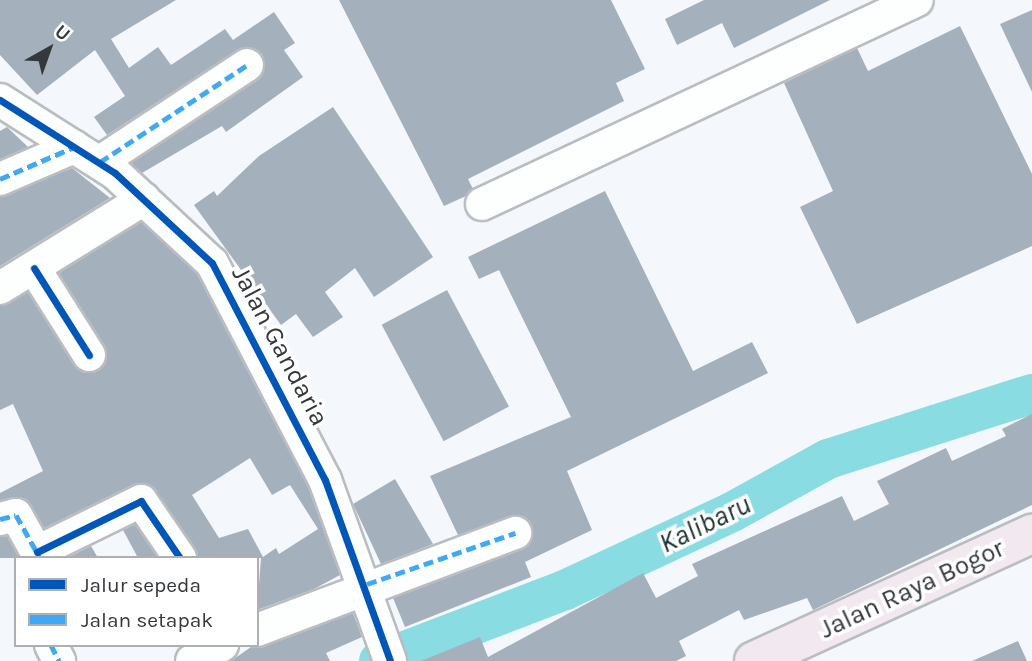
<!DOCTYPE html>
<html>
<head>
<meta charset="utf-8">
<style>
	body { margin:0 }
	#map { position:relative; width:1032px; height:661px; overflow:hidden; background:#f4f7fb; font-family:Karla,sans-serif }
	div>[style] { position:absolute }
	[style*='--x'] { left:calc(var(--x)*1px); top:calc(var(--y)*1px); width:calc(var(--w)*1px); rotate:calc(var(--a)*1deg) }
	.river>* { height:40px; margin:-20px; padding:0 20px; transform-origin:20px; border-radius:20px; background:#88dce2 }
	.building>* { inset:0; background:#a5b0bd; transform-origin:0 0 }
	.roads { filter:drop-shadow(2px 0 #babdc0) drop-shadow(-2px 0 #babdc0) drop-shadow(0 2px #babdc0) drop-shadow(0 -2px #babdc0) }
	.minor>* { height:32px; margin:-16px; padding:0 16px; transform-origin:16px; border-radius:16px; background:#fdfefe }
	.highway>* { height:38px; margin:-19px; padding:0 19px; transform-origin:19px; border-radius:19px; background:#f2e9f0 }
	.quiet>* { height:5px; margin-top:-2.5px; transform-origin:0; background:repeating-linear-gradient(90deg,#3fa9f5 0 10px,transparent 0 15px) }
	.cycleway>* { height:7px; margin:-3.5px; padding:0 3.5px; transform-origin:3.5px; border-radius:3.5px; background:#0057b8 }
	span { translate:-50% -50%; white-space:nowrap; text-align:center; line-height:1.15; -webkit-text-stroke:7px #fff; paint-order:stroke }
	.street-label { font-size:26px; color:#35383b }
	.water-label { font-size:28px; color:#1c3132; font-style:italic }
	.legend { position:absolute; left:14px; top:556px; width:245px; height:91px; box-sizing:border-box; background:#fff; border:2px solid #aeafb1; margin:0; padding:9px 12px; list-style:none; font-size:21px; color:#35383b }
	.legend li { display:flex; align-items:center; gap:14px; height:35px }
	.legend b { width:35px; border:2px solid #aeafb1 }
	.north { position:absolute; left:14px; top:14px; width:70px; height:70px; -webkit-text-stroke:5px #fff; paint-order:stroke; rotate:40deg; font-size:19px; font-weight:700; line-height:28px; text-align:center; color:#35383b }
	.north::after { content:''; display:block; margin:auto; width:24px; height:32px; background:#35383b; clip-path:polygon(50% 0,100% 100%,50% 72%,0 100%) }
</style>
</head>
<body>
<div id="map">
	<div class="river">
		<i style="--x:379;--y:661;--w:199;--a:-20.9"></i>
		<i style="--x:565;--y:590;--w:184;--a:-25"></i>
		<i style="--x:732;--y:512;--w:110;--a:-28.9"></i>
		<i style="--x:828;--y:459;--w:214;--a:-17.7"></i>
	</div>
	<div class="building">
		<i style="clip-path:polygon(0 0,176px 0,111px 39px,129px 68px,158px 47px,171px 65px,225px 29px,233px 40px,274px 12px,295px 43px,284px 50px,303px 77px,226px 132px,222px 126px,142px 173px,131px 163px,258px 80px,265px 65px,262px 54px,237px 50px,107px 135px,94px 117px,125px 96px,95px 50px,37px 95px,0 55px)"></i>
		<i style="clip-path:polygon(339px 0,611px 0,645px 69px,616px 83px,624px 101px,468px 179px,473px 189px,466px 196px,444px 206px)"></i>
		<i style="clip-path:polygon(704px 0,830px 0,734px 48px,722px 23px,677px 45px,665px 19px)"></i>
		<i style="clip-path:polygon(1032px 10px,1032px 92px,1000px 24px)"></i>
		<i style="clip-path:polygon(960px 26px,1032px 174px,1032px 246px,857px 324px,800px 207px,833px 191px,784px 83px,857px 48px,868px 71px)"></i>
		<i style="clip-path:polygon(333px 107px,433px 257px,374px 297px,355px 268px,325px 292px,343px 317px,313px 337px,296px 314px,281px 325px,194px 205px,214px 191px,217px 196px,259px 156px)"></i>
		<i style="clip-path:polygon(7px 127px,28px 147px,0 159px,0 131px)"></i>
		<i style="clip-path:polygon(72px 168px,110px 198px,0 266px,0 197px)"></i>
		<i style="clip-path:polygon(605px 191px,693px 371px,752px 342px,768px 373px,567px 471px,592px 530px,525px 562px,531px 577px,405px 627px,393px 598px,521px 550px,533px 535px,527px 519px,517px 515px,458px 535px,430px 476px,571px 417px,499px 270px,479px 279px,468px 257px)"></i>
		<i style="clip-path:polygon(evenodd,141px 222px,197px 274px,308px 487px,340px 575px,314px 589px,257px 610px,261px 558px,198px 558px,149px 485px,133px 485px,44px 528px,24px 499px,0 500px,0 493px,43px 471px,13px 404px,0 410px,0 306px,28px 292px,74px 365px,98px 371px,106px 363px,105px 346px,59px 273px,141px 222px,250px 458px,272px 495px,290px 485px,318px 529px,279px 554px,276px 548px,263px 557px,248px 529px,219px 538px,192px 495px,250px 458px)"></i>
		<i style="left:447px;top:290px;width:132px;height:74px;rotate:62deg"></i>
		<i style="clip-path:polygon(1032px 414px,1032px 505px,813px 610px,807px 598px,744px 620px,739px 610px,679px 641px,686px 656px,676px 661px,421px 661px,480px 637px,488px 657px,643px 573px,656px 598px,698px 576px,692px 564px,842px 496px,854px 521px,889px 504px,877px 481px,946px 448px,952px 461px,1006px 436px,1002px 429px)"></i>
		<i style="clip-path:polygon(395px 479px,433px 544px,381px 564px,353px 504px)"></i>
		<i style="clip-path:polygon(135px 524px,158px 558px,138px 558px,123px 530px)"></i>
		<i style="clip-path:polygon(7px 536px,19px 558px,0 558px,0 537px)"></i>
		<i style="clip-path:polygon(91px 546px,98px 558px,67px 558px)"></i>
		<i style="clip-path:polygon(353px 613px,362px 637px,326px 653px,330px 661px,231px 661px,251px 647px)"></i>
		<i style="clip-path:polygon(1018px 641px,1027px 661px,972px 661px)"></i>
	</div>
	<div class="roads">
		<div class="minor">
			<i style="--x:0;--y:100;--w:136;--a:32.4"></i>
			<i style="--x:115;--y:173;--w:132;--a:42.9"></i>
			<i style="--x:212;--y:263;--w:245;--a:62.5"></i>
			<i style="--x:325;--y:480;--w:192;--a:70.2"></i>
			<i style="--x:100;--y:162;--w:176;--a:-33.4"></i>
			<i style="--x:0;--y:179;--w:81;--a:-23.4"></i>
			<i style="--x:482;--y:204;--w:480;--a:-25.1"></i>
			<i style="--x:34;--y:268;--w:103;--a:57.7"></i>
			<i style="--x:0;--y:288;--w:169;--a:-31.7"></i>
			<i style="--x:0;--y:519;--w:16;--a:-14"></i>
			<i style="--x:16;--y:515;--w:49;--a:60.8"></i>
			<i style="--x:37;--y:552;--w:116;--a:-26.1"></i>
			<i style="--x:141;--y:501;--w:69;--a:55.6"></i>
			<i style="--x:257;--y:630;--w:276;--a:-20.6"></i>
			<i style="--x:51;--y:645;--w:18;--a:63"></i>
			<i style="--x:192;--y:661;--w:34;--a:-28"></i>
		</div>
		<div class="highway">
			<i style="--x:754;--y:661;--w:306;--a:-24.6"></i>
		</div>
	</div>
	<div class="quiet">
		<i style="--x:100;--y:162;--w:176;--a:-33.4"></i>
		<i style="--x:0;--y:179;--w:81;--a:-23.4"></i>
		<i style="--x:0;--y:519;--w:16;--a:-14"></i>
		<i style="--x:16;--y:515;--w:49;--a:60.8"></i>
		<i style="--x:367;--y:584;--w:157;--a:-19"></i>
		<i style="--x:51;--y:645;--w:18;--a:63"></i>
	</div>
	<div class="cycleway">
		<i style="--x:0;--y:100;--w:136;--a:32.4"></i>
		<i style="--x:115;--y:173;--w:132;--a:42.9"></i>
		<i style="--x:212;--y:263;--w:245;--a:62.5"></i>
		<i style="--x:325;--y:480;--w:192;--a:70.2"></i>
		<i style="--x:34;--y:268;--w:103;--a:57.7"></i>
		<i style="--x:37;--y:552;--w:116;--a:-26.1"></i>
		<i style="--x:141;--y:501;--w:69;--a:55.6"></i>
	</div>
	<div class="street-label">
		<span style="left:280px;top:346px;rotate:62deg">Jalan Gandaria</span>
		<span style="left:912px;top:589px;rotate:-25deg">Jalan Raya Bogor</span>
	</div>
	<div class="water-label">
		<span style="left:705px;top:524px;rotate:-26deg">Kalibaru</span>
	</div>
	<ul class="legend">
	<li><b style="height:9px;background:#0057b8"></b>Jalur sepeda</li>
	<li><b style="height:9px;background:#3fa9f5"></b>Jalan setapak</li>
	</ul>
	<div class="north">U</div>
</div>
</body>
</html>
